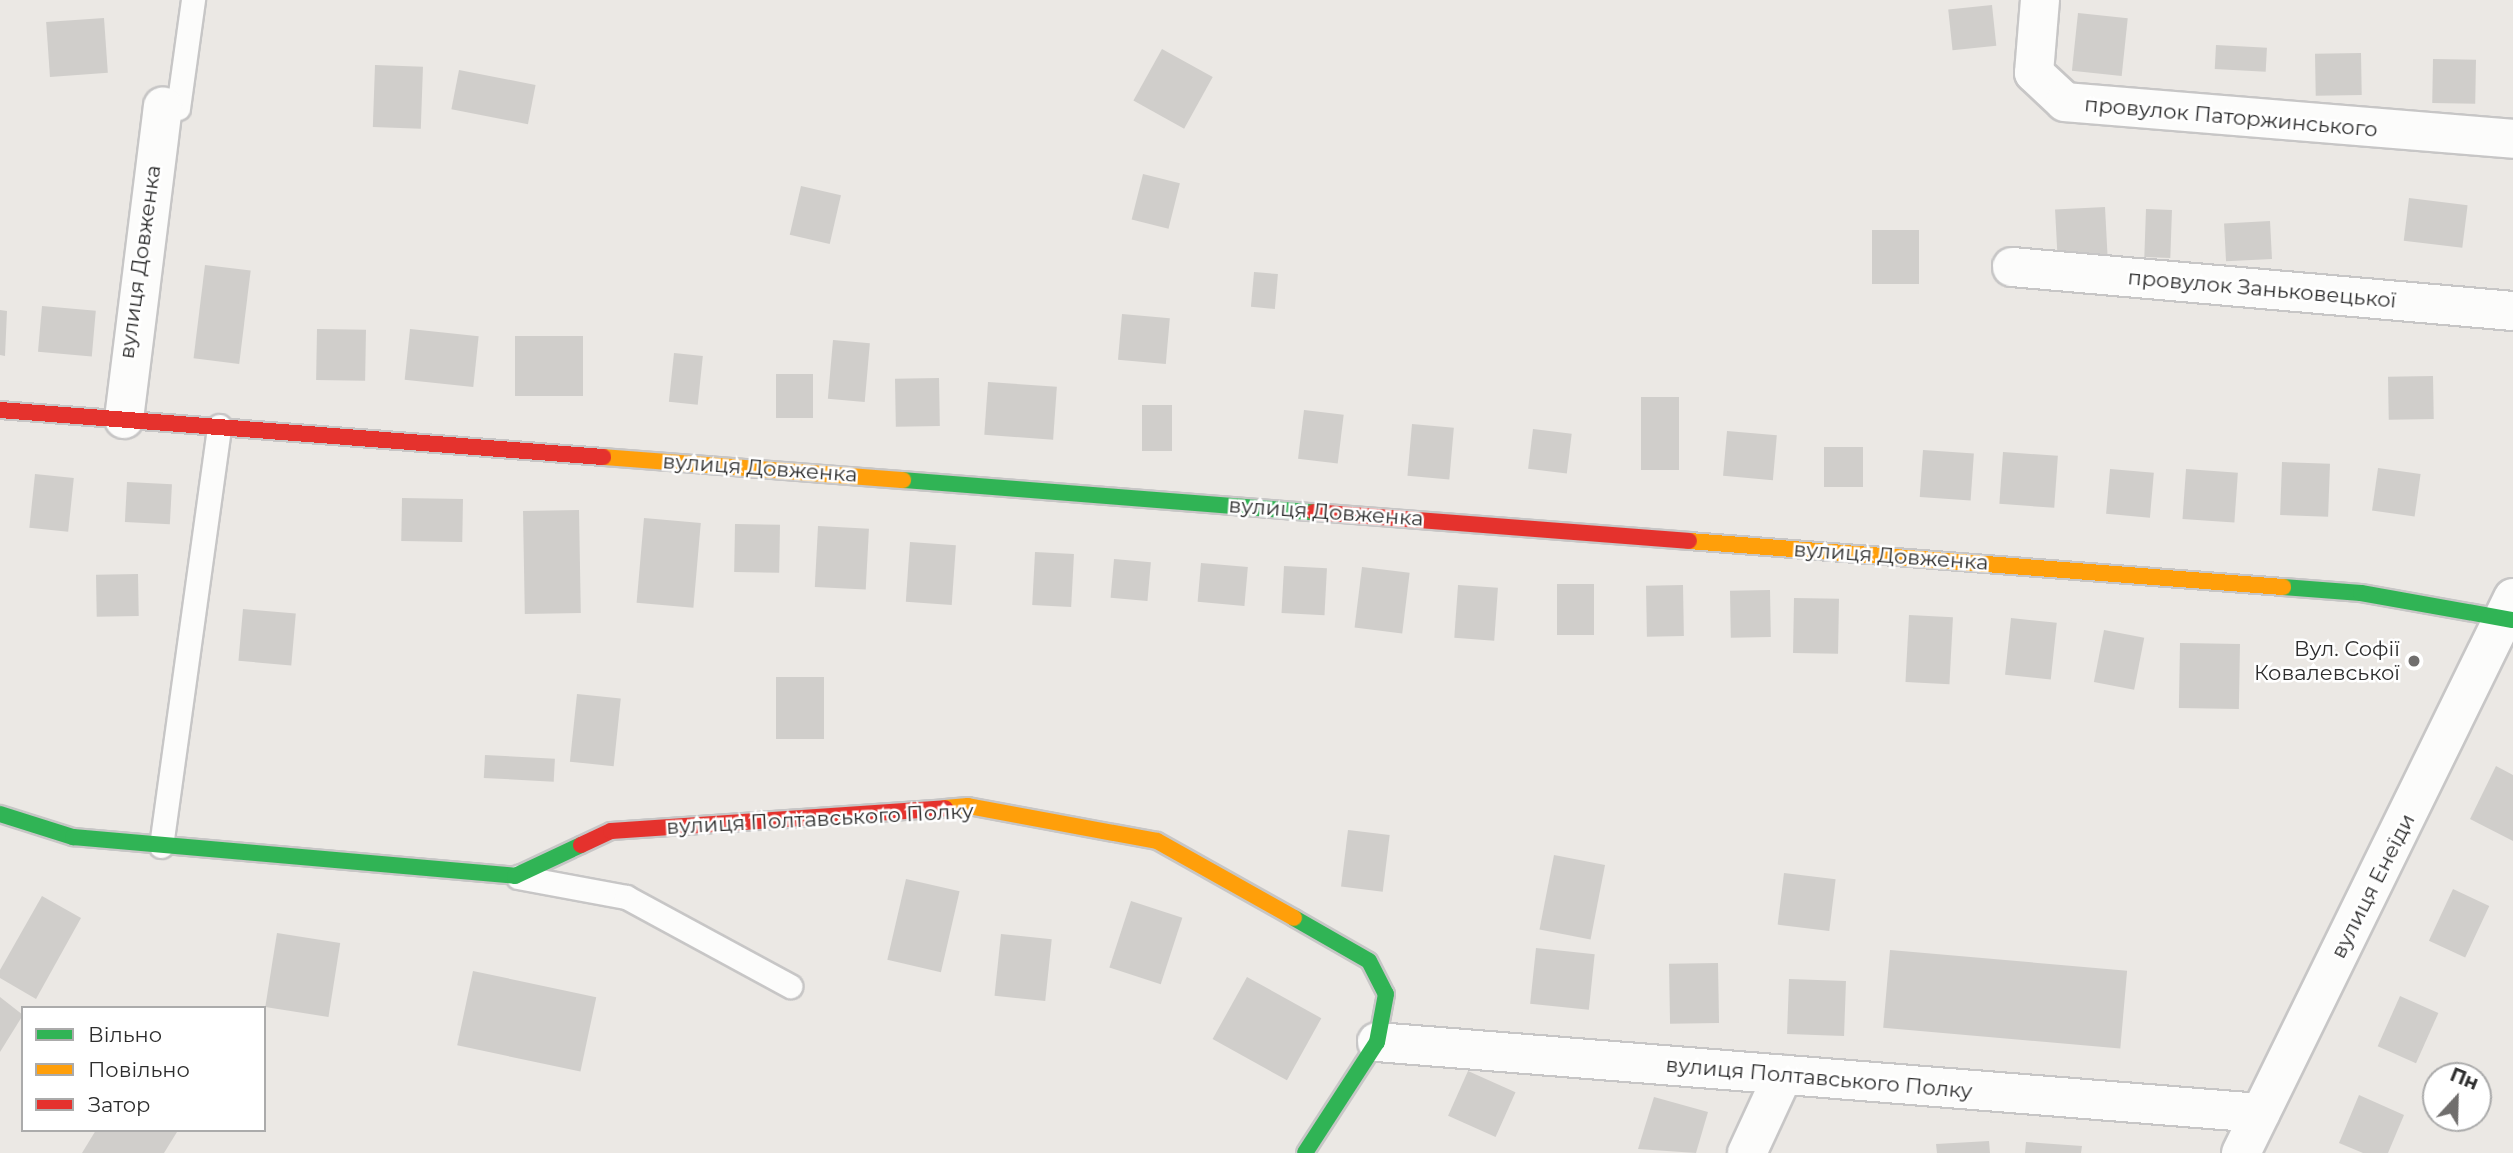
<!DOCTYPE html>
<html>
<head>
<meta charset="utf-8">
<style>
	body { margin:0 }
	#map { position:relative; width:2513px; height:1153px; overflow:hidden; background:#ebe8e4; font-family:Montserrat,sans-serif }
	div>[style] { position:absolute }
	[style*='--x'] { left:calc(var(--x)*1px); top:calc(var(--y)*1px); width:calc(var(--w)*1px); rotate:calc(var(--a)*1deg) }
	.building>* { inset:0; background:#d0cecb; transform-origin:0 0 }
	.roads { filter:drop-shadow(2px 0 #c7c6c6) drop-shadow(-2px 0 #c7c6c6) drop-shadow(0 2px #c7c6c6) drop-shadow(0 -2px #c7c6c6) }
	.lane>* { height:23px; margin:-11.5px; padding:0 11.5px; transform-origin:11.5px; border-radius:11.5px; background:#fcfcfb }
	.street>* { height:38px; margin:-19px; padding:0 19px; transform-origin:19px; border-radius:19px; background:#fcfcfb }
	.fast>* { height:16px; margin:-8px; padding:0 8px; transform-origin:8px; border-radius:8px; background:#30b455 }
	.slow>* { height:16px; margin:-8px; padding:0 8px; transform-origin:8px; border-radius:8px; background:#ff9f0a }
	.jam>* { height:16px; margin:-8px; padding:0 8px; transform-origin:8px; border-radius:8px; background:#e5322d }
	.dots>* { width:19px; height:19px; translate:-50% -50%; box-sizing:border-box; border:4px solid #fff; border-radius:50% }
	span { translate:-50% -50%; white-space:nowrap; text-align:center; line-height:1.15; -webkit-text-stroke:5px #fff; paint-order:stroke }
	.street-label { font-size:21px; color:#2d2d2d }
	.poi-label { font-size:21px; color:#2d2d2d }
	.right { translate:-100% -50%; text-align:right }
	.legend { position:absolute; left:21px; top:1006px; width:245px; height:126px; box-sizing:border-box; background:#fff; border:2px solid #ababab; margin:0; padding:9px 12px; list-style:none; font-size:21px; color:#2d2d2d }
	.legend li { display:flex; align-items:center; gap:14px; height:35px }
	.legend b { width:35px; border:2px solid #ababab }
	.north { position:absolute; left:2422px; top:1062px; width:70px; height:70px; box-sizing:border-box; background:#fff; border:2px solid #ababab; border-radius:50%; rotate:22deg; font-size:19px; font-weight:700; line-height:28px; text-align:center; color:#2d2d2d }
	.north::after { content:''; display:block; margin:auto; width:24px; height:32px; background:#706e6d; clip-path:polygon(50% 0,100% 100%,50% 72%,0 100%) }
</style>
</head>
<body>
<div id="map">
	<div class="building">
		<i style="left:1992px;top:5px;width:41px;height:44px;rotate:84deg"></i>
		<i style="left:2078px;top:13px;width:50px;height:58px;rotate:6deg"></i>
		<i style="left:104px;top:18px;width:55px;height:58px;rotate:86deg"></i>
		<i style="left:2216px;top:45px;width:51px;height:24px;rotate:3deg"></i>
		<i style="left:1162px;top:49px;width:58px;height:59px;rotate:29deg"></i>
		<i style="left:2361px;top:53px;width:42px;height:46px;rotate:89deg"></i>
		<i style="left:2433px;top:59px;width:43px;height:44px;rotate:1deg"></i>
		<i style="left:375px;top:65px;width:48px;height:62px;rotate:2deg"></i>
		<i style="left:459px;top:70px;width:78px;height:40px;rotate:11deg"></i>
		<i style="left:1143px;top:174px;width:38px;height:47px;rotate:14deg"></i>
		<i style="left:801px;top:186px;width:41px;height:50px;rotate:13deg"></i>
		<i style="left:2409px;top:198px;width:59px;height:43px;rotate:7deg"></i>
		<i style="left:2105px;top:207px;width:56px;height:50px;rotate:87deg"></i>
		<i style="left:2146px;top:209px;width:26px;height:48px;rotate:2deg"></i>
		<i style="left:2270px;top:221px;width:38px;height:46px;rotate:87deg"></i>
		<i style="left:1872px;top:230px;width:47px;height:54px"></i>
		<i style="left:205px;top:265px;width:46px;height:94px;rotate:7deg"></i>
		<i style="left:1254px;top:272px;width:24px;height:35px;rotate:5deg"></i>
		<i style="left:42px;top:306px;width:54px;height:46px;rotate:5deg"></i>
		<i style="clip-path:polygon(0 310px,7px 311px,5px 356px,0 355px)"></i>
		<i style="left:1122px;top:314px;width:48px;height:46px;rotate:5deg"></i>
		<i style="left:317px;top:329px;width:49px;height:51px;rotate:1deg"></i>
		<i style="left:410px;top:329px;width:69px;height:51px;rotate:6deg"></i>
		<i style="left:515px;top:336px;width:68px;height:60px"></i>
		<i style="left:833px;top:340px;width:37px;height:59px;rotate:5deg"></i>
		<i style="left:674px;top:353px;width:29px;height:49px;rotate:6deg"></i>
		<i style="left:776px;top:374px;width:37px;height:44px"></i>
		<i style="left:2433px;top:376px;width:43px;height:45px;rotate:89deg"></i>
		<i style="left:939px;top:378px;width:48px;height:44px;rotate:89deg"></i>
		<i style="left:988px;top:382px;width:69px;height:53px;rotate:4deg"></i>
		<i style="left:1641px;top:397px;width:38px;height:73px"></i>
		<i style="left:1142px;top:405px;width:30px;height:46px"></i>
		<i style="left:1304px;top:410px;width:40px;height:49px;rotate:7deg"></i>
		<i style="left:1412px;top:424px;width:42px;height:52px;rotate:5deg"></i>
		<i style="left:1533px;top:429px;width:39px;height:40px;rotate:7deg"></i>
		<i style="left:1727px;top:431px;width:50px;height:45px;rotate:5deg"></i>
		<i style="left:1824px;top:447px;width:39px;height:40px"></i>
		<i style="left:1923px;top:450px;width:51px;height:47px;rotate:4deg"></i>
		<i style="left:2003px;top:452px;width:55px;height:52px;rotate:4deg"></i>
		<i style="left:2282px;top:462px;width:48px;height:53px;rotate:2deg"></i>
		<i style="left:2378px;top:468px;width:43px;height:43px;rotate:8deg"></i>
		<i style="left:2110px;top:469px;width:44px;height:45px;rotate:5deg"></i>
		<i style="left:2186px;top:469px;width:52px;height:50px;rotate:4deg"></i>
		<i style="left:35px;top:474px;width:39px;height:54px;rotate:6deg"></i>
		<i style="left:127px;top:482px;width:45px;height:40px;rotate:3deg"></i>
		<i style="left:402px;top:498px;width:61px;height:43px;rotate:1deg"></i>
		<i style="left:579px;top:510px;width:103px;height:56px;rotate:89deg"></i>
		<i style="left:644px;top:518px;width:57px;height:85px;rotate:5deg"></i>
		<i style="left:735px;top:524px;width:45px;height:48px;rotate:1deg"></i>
		<i style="left:818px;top:526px;width:51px;height:61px;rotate:3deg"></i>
		<i style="left:910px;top:542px;width:46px;height:60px;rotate:4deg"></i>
		<i style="left:1035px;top:552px;width:39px;height:53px;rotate:3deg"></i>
		<i style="left:1114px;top:559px;width:37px;height:39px;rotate:5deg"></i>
		<i style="left:1201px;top:563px;width:47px;height:39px;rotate:5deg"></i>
		<i style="left:1284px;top:566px;width:43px;height:47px;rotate:3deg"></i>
		<i style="left:1362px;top:567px;width:48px;height:61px;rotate:7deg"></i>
		<i style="left:138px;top:574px;width:42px;height:42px;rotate:89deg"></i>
		<i style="left:1557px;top:584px;width:37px;height:51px"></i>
		<i style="left:1458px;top:585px;width:40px;height:53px;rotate:4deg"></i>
		<i style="left:1683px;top:585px;width:51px;height:37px;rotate:89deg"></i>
		<i style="left:1770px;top:590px;width:47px;height:40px;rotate:89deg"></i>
		<i style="left:1794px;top:598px;width:45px;height:55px;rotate:1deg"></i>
		<i style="left:243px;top:609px;width:53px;height:52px;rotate:5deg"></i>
		<i style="left:1909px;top:615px;width:44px;height:67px;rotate:3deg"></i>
		<i style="left:2011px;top:618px;width:46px;height:57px;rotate:6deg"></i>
		<i style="left:2104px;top:630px;width:41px;height:53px;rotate:11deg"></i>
		<i style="left:2180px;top:643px;width:60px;height:65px;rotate:1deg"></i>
		<i style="left:776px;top:677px;width:48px;height:62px"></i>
		<i style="left:577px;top:694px;width:44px;height:68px;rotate:6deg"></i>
		<i style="left:485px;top:755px;width:70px;height:23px;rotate:3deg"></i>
		<i style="clip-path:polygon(2496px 766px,2513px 775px,2513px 841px,2470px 819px)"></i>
		<i style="left:1348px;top:830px;width:42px;height:57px;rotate:7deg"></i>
		<i style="left:1554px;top:855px;width:52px;height:76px;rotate:11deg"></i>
		<i style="left:1784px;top:873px;width:52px;height:52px;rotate:7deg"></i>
		<i style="left:906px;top:879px;width:55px;height:83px;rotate:13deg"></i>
		<i style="left:2453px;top:889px;width:40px;height:57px;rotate:25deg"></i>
		<i style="clip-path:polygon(42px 896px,81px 918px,36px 999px,0 978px,0 970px)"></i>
		<i style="left:1131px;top:901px;width:54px;height:70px;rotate:18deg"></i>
		<i style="left:277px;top:933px;width:64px;height:75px;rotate:9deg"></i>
		<i style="left:1001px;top:934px;width:51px;height:62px;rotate:6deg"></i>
		<i style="left:1536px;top:948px;width:59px;height:56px;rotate:6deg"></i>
		<i style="left:1890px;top:950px;width:238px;height:78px;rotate:5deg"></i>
		<i style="left:1718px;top:963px;width:60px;height:49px;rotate:89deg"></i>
		<i style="left:473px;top:971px;width:126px;height:76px;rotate:12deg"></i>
		<i style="left:1247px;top:977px;width:85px;height:71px;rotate:29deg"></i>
		<i style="left:1789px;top:979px;width:57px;height:55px;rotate:2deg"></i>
		<i style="left:2400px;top:996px;width:42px;height:55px;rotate:24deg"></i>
		<i style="clip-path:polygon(0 997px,23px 1015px,0 1052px)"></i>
		<i style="left:1468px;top:1071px;width:52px;height:49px;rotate:24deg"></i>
		<i style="clip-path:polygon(2359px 1095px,2404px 1115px,2388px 1153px,2363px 1153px,2339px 1143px)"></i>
		<i style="clip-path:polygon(1654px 1097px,1708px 1112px,1696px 1153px,1638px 1149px)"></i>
		<i style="clip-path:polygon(96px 1130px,173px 1130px,177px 1132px,164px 1153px,82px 1153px)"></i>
		<i style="clip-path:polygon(1989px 1141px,1990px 1153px,1937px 1153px,1936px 1144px)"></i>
		<i style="clip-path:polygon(2026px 1142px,2082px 1146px,2081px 1153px,2025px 1153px)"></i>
	</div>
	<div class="roads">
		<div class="lane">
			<i style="--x:178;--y:108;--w:109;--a:-82.1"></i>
			<i style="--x:161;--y:846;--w:424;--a:-82.1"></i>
			<i style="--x:518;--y:877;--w:110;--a:10.5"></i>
			<i style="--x:626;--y:897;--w:187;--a:28.5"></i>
		</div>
		<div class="street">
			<i style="--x:2040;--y:0;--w:73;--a:94.7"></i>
			<i style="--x:2034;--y:73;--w:42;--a:43.1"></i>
			<i style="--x:2065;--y:102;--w:450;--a:4.7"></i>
			<i style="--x:2012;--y:267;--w:503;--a:5.02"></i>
			<i style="--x:124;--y:419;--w:315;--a:-82.9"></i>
			<i style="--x:1377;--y:1042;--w:886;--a:4.6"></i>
			<i style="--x:1747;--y:1153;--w:86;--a:-65.2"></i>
			<i style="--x:2241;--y:1153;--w:618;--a:-63.89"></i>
		</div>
		<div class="fast">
			<i style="--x:903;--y:480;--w:412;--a:4.5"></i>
			<i style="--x:2283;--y:587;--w:78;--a:4.4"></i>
			<i style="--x:2361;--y:593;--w:154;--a:10.1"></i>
			<i style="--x:0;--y:814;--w:77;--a:17.5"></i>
			<i style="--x:73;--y:837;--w:444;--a:5"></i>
			<i style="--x:515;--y:876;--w:73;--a:-25.2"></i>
			<i style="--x:1294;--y:918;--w:86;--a:29.8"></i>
			<i style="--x:1369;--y:961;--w:37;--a:63"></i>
			<i style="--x:1386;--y:994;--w:49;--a:100.6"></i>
			<i style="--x:1377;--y:1042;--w:132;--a:123"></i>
		</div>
		<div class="slow">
			<i style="--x:603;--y:457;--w:301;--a:4.4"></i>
			<i style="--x:1689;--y:541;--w:596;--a:4.43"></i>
			<i style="--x:945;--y:808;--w:23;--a:-5"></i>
			<i style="--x:968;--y:806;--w:192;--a:10.5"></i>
			<i style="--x:1157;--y:841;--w:157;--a:29.3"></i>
		</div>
		<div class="jam">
			<i style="--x:0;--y:410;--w:605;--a:4.46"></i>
			<i style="--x:1314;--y:512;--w:376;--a:4.4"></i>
			<i style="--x:581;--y:845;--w:33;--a:-25"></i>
			<i style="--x:611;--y:831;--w:335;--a:-3.9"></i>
		</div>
	</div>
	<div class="dots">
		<i style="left:2414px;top:661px;background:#706e6d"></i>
	</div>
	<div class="street-label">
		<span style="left:2231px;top:117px;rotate:5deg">провулок Паторжинського</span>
		<span style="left:140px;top:262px;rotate:-82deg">вулиця Довженка</span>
		<span style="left:2262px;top:289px;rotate:5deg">провулок Заньковецької</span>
		<span style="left:760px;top:468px;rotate:4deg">вулиця Довженка</span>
		<span style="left:1326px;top:512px;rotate:4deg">вулиця Довженка</span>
		<span style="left:1891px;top:556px;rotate:4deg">вулиця Довженка</span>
		<span style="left:820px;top:819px;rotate:-3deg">вулиця Полтавського Полку</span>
		<span style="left:2373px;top:886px;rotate:-63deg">вулиця Енеїди</span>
		<span style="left:1819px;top:1078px;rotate:5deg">вулиця Полтавського Полку</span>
	</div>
	<div class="poi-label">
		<span class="right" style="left:2400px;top:661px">Вул. Софії<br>Ковалевської</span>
	</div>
	<ul class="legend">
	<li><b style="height:9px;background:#30b455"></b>Вільно</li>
	<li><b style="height:9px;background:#ff9f0a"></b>Повільно</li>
	<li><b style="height:9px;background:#e5322d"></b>Затор</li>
	</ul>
	<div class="north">Пн</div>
</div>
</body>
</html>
